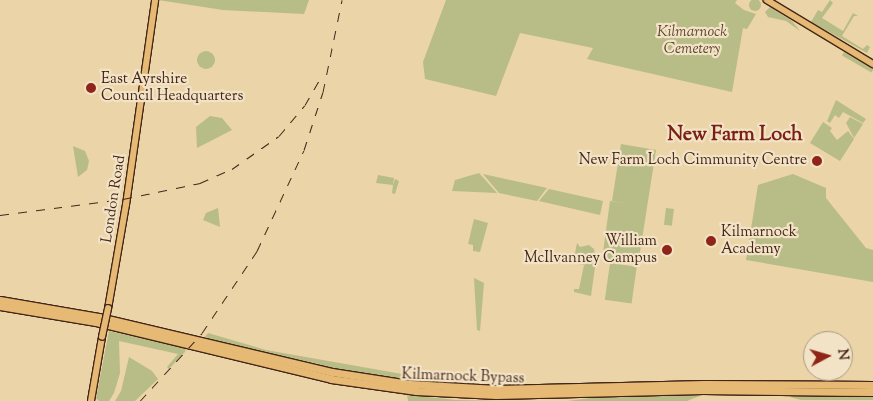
<!DOCTYPE html>
<html>
<head>
<meta charset="utf-8">
<style>
	body { margin:0 }
	#map { position:relative; width:873px; height:401px; overflow:hidden; background:#ebd4a8; font-family:"Sorts Mill Goudy",serif }
	div>[style] { position:absolute }
	[style*='--x'] { left:calc(var(--x)*1px); top:calc(var(--y)*1px); width:calc(var(--w)*1px); rotate:calc(var(--a)*1deg) }
	.green>* { inset:0; background:#b8bc86; transform-origin:0 0 }
	.round { border-radius:50% }
	.roads { filter:drop-shadow(1px 0 #442518) drop-shadow(-1px 0 #442518) drop-shadow(0 1px #442518) drop-shadow(0 -1px #442518) }
	.major>* { height:5.5px; margin:-2.75px; padding:0 2.75px; transform-origin:2.75px; border-radius:2.75px; background:#e6ba74 }
	.highway>* { height:7px; margin:-3.5px; padding:0 3.5px; transform-origin:3.5px; border-radius:3.5px; background:#e6ba74 }
	.rail>* { height:1px; margin-top:-0.5px; transform-origin:0; background:repeating-linear-gradient(90deg,#442518 0 9px,transparent 0 18px) }
	.bridges { filter:drop-shadow(1px 0 #442518) drop-shadow(-1px 0 #442518) drop-shadow(0 1px #442518) drop-shadow(0 -1px #442518) }
	.major-bridge>* { height:5.5px; margin:-2.75px; padding:0 2.75px; transform-origin:2.75px; border-radius:2.75px; background:#e6ba74 }
	.dots>* { width:14px; height:14px; translate:-50% -50%; box-sizing:border-box; border:2px solid #f2e3c6; border-radius:50% }
	span { translate:-50% -50%; white-space:nowrap; text-align:center; line-height:1.15; -webkit-text-stroke:4.5px #f2e3c6; paint-order:stroke }
	.park-label { font-size:15px; color:#5b432e; font-style:italic }
	.poi-label { font-size:15px; color:#442518 }
	.left { translate:0 -50%; text-align:left }
	.right { translate:-100% -50%; text-align:right }
	.street-label { font-size:15px; color:#442518 }
	.district-label { font-size:20px; color:#7a1f14; font-weight:700 }
	.north { position:absolute; left:803px; top:331px; width:50px; height:50px; box-sizing:border-box; background:#f2e3c6; border:1px solid #ac9780; border-radius:50%; rotate:84deg; font-size:14px; font-weight:700; line-height:20px; text-align:center; color:#442518 }
	.north::after { content:''; display:block; margin:auto; width:18px; height:22px; background:#8f2418; clip-path:polygon(50% 0,100% 100%,50% 72%,0 100%) }
</style>
</head>
<body>
<div id="map">
	<div class="green">
		<i class="round" style="left:749px;top:-1px;width:12px;height:12px"></i>
		<i style="clip-path:polygon(158px 0,309px 0,304px 14px,223px 10px)"></i>
		<i style="clip-path:polygon(446px 0,737px 0,735px 3px,744px 10px,756px 14px,747px 29px,743px 28px,732px 92px,587px 59px,593px 48px,520px 33px,496px 96px,425px 79px,423px 62px)"></i>
		<i style="clip-path:polygon(830px 0,833px 3px,822px 18px,843px 31px,853px 13px,858px 16px,854px 16px,842px 36px,863px 49px,867px 45px,870px 47px,867px 53px,811px 22px,818px 10px,822px 12px)"></i>
		<i style="clip-path:polygon(770px 7px,792px 21px,800px 31px,786px 21px,768px 17px,765px 12px)"></i>
		<i class="round" style="left:197px;top:51px;width:18px;height:18px"></i>
		<i style="left:844px;top:52px;width:34px;height:4px;rotate:30deg"></i>
		<i style="clip-path:polygon(836px 100px,866px 119px,863px 123px,843px 112px,839px 118px,835px 115px,830px 123px,827px 121px)"></i>
		<i style="clip-path:polygon(210px 116px,222px 118px,232px 130px,197px 148px,196px 127px)"></i>
		<i style="clip-path:polygon(850px 117px,863px 124px,854px 138px,846px 123px)"></i>
		<i style="clip-path:polygon(823px 122px,832px 128px,830px 131px,837px 140px,848px 131px,854px 139px,840px 161px,810px 143px)"></i>
		<i style="clip-path:polygon(621px 144px,656px 150px,638px 265px,602px 260px,610px 201px,628px 204px,612px 201px)"></i>
		<i style="clip-path:polygon(73px 146px,85px 151px,89px 161px,87px 170px,78px 177px)"></i>
		<i style="clip-path:polygon(479px 173px,497px 193px,452px 191px,455px 180px)"></i>
		<i style="clip-path:polygon(483px 174px,547px 188px,537px 201px,499px 193px)"></i>
		<i style="clip-path:polygon(793px 174px,826px 188px,826px 198px,866px 248px,873px 250px,873px 282px,746px 260px,758px 185px)"></i>
		<i style="clip-path:polygon(378px 175px,394px 178px,393px 185px,395px 179px,399px 181px,395px 194px,392px 193px,393px 185px,376px 183px)"></i>
		<i style="clip-path:polygon(549px 189px,603px 201px,600px 215px,539px 201px)"></i>
		<i style="clip-path:polygon(218px 208px,220px 227px,203px 220px,206px 213px)"></i>
		<i style="left:666px;top:208px;width:8px;height:17px;rotate:7deg"></i>
		<i style="clip-path:polygon(474px 219px,488px 223px,480px 252px,473px 251px,473px 245px,468px 244px)"></i>
		<i style="clip-path:polygon(577px 243px,580px 247px,589px 245px,594px 249px,596px 260px,591px 296px,574px 292px,574px 289px,579px 289px,584px 265px,573px 263px)"></i>
		<i style="left:610px;top:263px;width:27px;height:37px;rotate:8deg"></i>
		<i style="clip-path:polygon(474px 278px,484px 283px,480px 331px,477px 330px)"></i>
		<i style="clip-path:polygon(109px 331px,186px 348px,185px 352px,169px 369px,167px 367px,178px 354px,119px 341px,120px 373px,114px 393px,109px 401px,99px 401px,96px 398px)"></i>
		<i style="clip-path:polygon(208px 333px,266px 350px,402px 374px,403px 381px,331px 370px,319px 364px,224px 344px,205px 337px)"></i>
		<i style="clip-path:polygon(129px 357px,152px 371px,158px 379px,135px 401px,115px 401px,121px 391px)"></i>
		<i style="clip-path:polygon(407px 395px,457px 400px,500px 401px,408px 401px)"></i>
		<i style="clip-path:polygon(702px 395px,687px 401px,568px 401px,590px 398px)"></i>
		<i style="clip-path:polygon(794px 395px,862px 395px,873px 397px,873px 400px,801px 400px,790px 397px)"></i>
	</div>
	<div class="roads">
		<div class="major">
			<i style="--x:767;--y:0;--w:124;--a:31.1"></i>
			<i style="--x:108;--y:309;--w:106;--a:-80.2"></i>
			<i style="--x:126;--y:205;--w:207;--a:-81.9"></i>
			<i style="--x:91;--y:401;--w:65;--a:-80.2"></i>
		</div>
		<div class="highway">
			<i style="--x:0;--y:300;--w:100;--a:9.7"></i>
			<i style="--x:99;--y:317;--w:239;--a:13.3"></i>
			<i style="--x:332;--y:372;--w:78;--a:8.9"></i>
			<i style="--x:409;--y:384;--w:88;--a:3.3"></i>
			<i style="--x:497;--y:389;--w:207;--a:-1.4"></i>
			<i style="--x:704;--y:384;--w:169;--a:0.3"></i>
			<i style="--x:0;--y:306;--w:97;--a:9.5"></i>
			<i style="--x:96;--y:322;--w:242;--a:13.6"></i>
			<i style="--x:331;--y:379;--w:86;--a:8"></i>
			<i style="--x:416;--y:391;--w:80;--a:2.9"></i>
			<i style="--x:496;--y:395;--w:207;--a:-1.4"></i>
			<i style="--x:703;--y:390;--w:170;--a:0.7"></i>
		</div>
	</div>
	<div class="rail">
		<i style="--x:0;--y:215;--w:124;--a:-7.4"></i>
		<i style="--x:123;--y:199;--w:79;--a:-11.7"></i>
		<i style="--x:200;--y:183;--w:35;--a:-24"></i>
		<i style="--x:232;--y:169;--w:57;--a:-35.1"></i>
		<i style="--x:279;--y:136;--w:40;--a:-50"></i>
		<i style="--x:305;--y:105;--w:34;--a:-60"></i>
		<i style="--x:140;--y:401;--w:92;--a:-47.6"></i>
		<i style="--x:202;--y:333;--w:99;--a:-56.1"></i>
		<i style="--x:257;--y:251;--w:111;--a:-65"></i>
		<i style="--x:304;--y:150;--w:61;--a:-71.9"></i>
		<i style="--x:323;--y:92;--w:94;--a:-78.3"></i>
	</div>
	<div class="bridges">
		<div class="major-bridge">
			<i style="--x:102;--y:337;--w:29;--a:-78"></i>
		</div>
	</div>
	<div class="dots">
		<i style="left:91px;top:88px;background:#8f2418"></i>
		<i style="left:817px;top:161px;background:#8f2418"></i>
		<i style="left:711px;top:241px;background:#8f2418"></i>
		<i style="left:667px;top:250px;background:#8f2418"></i>
	</div>
	<div class="park-label">
		<span style="left:692px;top:41px">Kilmarnock<br>Cemetery</span>
	</div>
	<div class="poi-label">
		<span class="left" style="left:101px;top:88px">East Ayrshire<br>Council Headquarters</span>
		<span class="right" style="left:807px;top:161px">New Farm Loch Cimmunity Centre</span>
		<span class="left" style="left:721px;top:241px">Kilmarnock<br>Academy</span>
		<span class="right" style="left:657px;top:250px">William<br>McIlvanney Campus</span>
	</div>
	<div class="street-label">
		<span style="left:114px;top:199px;rotate:-81deg">London Road</span>
		<span style="left:463px;top:377px;rotate:2deg">Kilmarnock Bypass</span>
	</div>
	<div class="district-label">
		<span style="left:735px;top:135px">New Farm Loch</span>
	</div>
	<div class="north">N</div>
</div>
</body>
</html>
